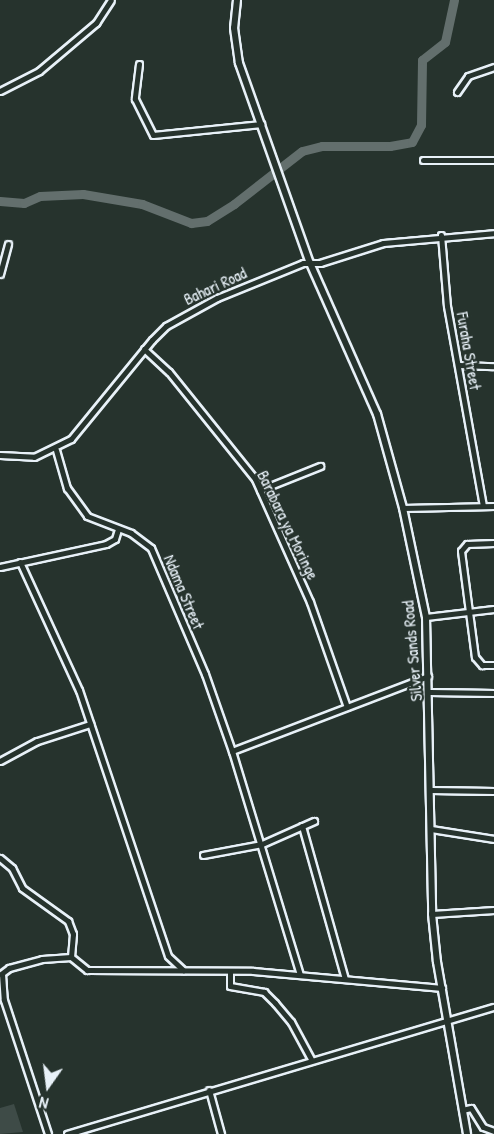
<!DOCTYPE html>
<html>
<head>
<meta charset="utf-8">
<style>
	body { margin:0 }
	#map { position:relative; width:494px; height:1134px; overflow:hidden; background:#26332d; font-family:"Patrick Hand",sans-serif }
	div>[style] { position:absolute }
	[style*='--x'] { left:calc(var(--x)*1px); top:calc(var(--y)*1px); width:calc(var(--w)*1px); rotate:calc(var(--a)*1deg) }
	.green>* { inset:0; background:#3e4b47 }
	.river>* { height:9px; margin:-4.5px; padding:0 4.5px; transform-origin:4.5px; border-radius:4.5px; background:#636f6d }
	.roads { filter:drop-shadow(2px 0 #e8f1f8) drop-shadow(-2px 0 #e8f1f8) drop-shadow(0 2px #e8f1f8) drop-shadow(0 -2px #e8f1f8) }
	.minor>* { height:5px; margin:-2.5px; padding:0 2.5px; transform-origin:2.5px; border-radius:2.5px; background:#26332d }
	.tertiary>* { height:6px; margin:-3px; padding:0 3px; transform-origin:3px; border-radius:3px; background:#26332d }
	span { translate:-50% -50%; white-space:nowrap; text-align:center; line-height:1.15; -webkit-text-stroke:4.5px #26332d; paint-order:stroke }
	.street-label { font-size:16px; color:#e8f1f8 }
	.north { position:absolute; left:18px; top:1056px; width:60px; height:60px; -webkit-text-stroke:4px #26332d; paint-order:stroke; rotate:194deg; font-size:16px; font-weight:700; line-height:24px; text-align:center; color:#e8f1f8 }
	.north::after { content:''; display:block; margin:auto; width:21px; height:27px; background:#e8f1f8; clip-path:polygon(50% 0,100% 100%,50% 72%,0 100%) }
</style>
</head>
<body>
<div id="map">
	<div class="green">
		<i style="clip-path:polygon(14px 1104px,23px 1132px,0 1134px,0 1108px)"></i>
	</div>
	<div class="river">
		<i style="--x:0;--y:201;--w:24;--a:5"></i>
		<i style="--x:24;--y:203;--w:17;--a:-24"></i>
		<i style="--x:40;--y:196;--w:43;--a:-2.7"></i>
		<i style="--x:83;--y:194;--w:60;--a:9.6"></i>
		<i style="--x:142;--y:204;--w:53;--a:21.2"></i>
		<i style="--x:191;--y:223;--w:16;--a:-7"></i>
		<i style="--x:207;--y:221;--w:32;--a:-32"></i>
		<i style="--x:234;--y:204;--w:86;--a:-37.9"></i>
		<i style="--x:302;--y:151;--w:21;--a:-14"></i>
		<i style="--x:322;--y:146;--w:68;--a:0"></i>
		<i style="--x:390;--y:146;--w:22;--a:-10"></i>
		<i style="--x:412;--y:142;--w:19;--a:-62"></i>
		<i style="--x:421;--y:125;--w:65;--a:-89.1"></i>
		<i style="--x:422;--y:60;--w:29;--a:-38"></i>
		<i style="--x:445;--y:42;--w:43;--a:-77.9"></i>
	</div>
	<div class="roads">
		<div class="minor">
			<i style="--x:139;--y:64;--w:35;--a:97"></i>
			<i style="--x:135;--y:99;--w:40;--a:63.4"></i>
			<i style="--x:153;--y:135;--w:109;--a:-5.8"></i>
			<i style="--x:0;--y:91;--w:44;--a:-27.1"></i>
			<i style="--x:39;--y:71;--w:75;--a:-40.1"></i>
			<i style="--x:96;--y:23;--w:27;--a:-57"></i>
			<i style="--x:457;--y:92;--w:19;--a:-55"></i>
			<i style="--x:468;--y:76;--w:28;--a:-19"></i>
			<i style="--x:423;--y:160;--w:71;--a:0"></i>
			<i style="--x:441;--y:235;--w:71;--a:85.2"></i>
			<i style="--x:447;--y:306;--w:203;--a:79.8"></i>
			<i style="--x:0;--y:274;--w:31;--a:-75"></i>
			<i style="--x:144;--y:349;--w:34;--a:43"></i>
			<i style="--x:169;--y:372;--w:137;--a:51.2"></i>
			<i style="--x:255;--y:479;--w:135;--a:65.9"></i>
			<i style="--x:310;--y:602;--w:111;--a:70.6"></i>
			<i style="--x:459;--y:365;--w:35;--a:2"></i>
			<i style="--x:56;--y:450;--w:40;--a:74"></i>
			<i style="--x:67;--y:488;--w:34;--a:54"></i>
			<i style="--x:87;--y:516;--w:47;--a:21.1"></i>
			<i style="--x:131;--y:533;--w:25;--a:37"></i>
			<i style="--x:151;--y:548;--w:137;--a:66.8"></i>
			<i style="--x:205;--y:674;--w:82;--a:70.7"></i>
			<i style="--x:232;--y:751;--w:234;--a:73.1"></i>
			<i style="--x:0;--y:455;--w:34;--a:3"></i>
			<i style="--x:34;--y:457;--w:41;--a:-25.9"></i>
			<i style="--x:71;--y:439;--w:128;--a:-50.7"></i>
			<i style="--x:152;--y:340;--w:20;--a:-45"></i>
			<i style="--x:166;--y:326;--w:58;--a:-28.8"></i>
			<i style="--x:217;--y:298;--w:93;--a:-22.1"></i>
			<i style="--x:303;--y:263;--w:17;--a:0"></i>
			<i style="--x:320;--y:263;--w:66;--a:-17.6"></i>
			<i style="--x:383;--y:243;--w:111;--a:-5.1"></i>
			<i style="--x:260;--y:490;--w:65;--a:-21.8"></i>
			<i style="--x:403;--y:508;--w:91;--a:-1.3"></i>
			<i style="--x:494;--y:543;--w:27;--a:178"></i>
			<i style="--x:467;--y:544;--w:9;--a:131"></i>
			<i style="--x:461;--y:551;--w:107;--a:82.5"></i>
			<i style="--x:475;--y:657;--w:11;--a:49"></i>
			<i style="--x:482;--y:665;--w:12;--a:0"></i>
			<i style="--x:20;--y:562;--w:141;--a:65.3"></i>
			<i style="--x:79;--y:690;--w:280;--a:71.5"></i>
			<i style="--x:168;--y:956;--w:21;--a:43"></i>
			<i style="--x:0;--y:567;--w:108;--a:-12.2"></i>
			<i style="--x:106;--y:544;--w:10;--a:-29"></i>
			<i style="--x:115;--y:539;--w:10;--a:-73"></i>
			<i style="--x:426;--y:617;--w:68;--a:-6.7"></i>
			<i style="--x:430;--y:692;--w:64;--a:0.9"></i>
			<i style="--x:232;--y:751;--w:210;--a:-20.9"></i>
			<i style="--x:0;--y:761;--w:42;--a:-28.4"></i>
			<i style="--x:37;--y:741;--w:56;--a:-17.8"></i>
			<i style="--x:431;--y:790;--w:63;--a:0.9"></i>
			<i style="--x:302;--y:826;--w:159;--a:74.3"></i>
			<i style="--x:431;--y:829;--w:64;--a:9"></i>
			<i style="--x:203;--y:855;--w:60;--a:-10.6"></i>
			<i style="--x:262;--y:844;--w:57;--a:-23.9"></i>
			<i style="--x:0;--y:858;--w:16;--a:40"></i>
			<i style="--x:12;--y:868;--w:22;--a:63"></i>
			<i style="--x:22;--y:888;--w:57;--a:35.7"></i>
			<i style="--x:68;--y:921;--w:14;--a:69"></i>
			<i style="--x:73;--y:934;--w:23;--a:95"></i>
			<i style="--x:71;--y:957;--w:21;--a:39"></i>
			<i style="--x:87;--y:970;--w:166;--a:0.3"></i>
			<i style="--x:253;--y:971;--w:190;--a:5.1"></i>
			<i style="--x:432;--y:914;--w:62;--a:-3.7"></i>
			<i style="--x:230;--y:971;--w:15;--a:90"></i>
			<i style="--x:230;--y:986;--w:35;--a:10"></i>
			<i style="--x:264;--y:992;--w:16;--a:45"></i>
			<i style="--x:275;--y:1003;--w:25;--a:50"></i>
			<i style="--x:291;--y:1022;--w:42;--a:61.6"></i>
			<i style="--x:1;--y:974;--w:10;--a:-37"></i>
			<i style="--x:9;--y:968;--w:34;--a:-15"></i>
			<i style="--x:42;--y:959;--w:29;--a:-4"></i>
			<i style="--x:2;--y:974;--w:26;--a:86"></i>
			<i style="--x:4;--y:1000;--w:141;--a:71.8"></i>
			<i style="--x:209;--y:1090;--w:46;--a:74.7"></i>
			<i style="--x:462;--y:1110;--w:9;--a:-13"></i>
			<i style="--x:471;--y:1108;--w:22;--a:58"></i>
			<i style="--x:483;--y:1127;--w:12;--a:20"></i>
			<i style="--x:67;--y:1134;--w:445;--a:-16.6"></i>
		</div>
		<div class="tertiary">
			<i style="--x:237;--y:0;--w:28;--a:96"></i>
			<i style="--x:234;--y:28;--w:35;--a:82"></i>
			<i style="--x:239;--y:63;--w:212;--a:70.5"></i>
			<i style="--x:310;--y:263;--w:165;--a:66.1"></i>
			<i style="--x:377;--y:414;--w:98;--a:74.5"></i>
			<i style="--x:403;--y:508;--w:111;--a:78.1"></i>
			<i style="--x:426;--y:617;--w:297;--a:88.8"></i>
			<i style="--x:432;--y:914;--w:48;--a:84.1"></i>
			<i style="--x:437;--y:962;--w:175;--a:80.1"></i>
		</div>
	</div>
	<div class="street-label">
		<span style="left:215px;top:286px;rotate:-25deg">Bahari Road</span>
		<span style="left:469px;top:351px;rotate:80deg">Furaha Street</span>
		<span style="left:288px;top:525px;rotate:64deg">Barabara ya Moringe</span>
		<span style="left:184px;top:592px;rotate:67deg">Ndama Street</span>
		<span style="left:412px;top:651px;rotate:-95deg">Silver Sands Road</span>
	</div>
	<div class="north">N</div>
</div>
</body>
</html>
